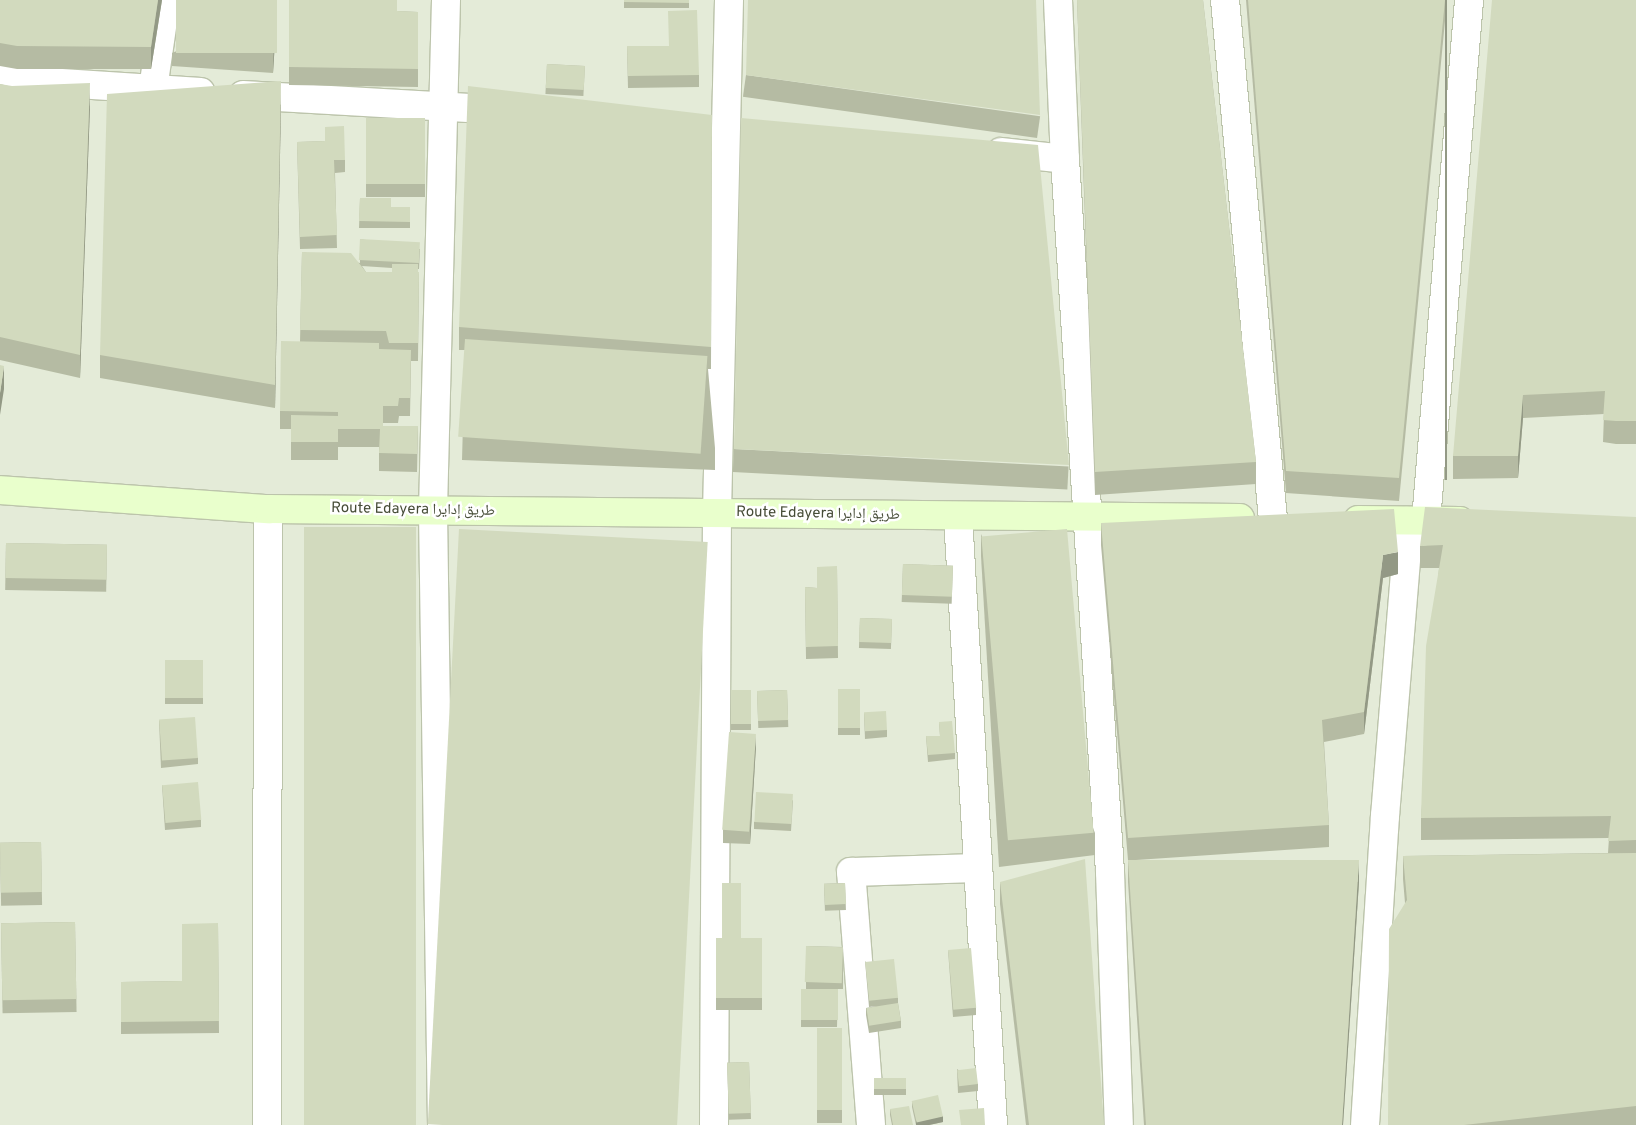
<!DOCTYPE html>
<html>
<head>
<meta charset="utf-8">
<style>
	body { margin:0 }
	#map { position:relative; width:1636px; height:1125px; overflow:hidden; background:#f2f7eb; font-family:Overpass,"Noto Naskh Arabic",sans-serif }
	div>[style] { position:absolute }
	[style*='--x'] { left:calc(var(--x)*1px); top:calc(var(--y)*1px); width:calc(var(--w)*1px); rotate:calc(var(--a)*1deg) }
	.residential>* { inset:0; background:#e4ebd8; transform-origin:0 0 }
	.roads { filter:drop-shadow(1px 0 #bcc4ab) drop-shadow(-1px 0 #bcc4ab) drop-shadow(0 1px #bcc4ab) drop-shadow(0 -1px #bcc4ab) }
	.street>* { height:28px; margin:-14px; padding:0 14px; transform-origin:14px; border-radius:14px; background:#fff }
	.secondary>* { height:28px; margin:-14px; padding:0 14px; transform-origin:14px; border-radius:14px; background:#e9ffcc }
	.wall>* { inset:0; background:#b5bba3; transform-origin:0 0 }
	.shaded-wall>* { inset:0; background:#939985; transform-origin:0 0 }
	.building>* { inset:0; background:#d2dabe; transform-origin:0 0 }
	span { translate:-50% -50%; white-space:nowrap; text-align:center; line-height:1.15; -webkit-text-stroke:5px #fff; paint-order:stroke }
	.street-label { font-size:15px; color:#464c37 }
</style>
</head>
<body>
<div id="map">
	<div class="residential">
		<i style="left:0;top:0;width:1636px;height:1125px"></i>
	</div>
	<div class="roads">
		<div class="street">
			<i style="--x:1058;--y:0;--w:159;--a:87.5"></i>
			<i style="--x:1065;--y:159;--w:714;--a:86.39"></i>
			<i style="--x:1110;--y:872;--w:253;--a:88"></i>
			<i style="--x:1225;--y:0;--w:521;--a:84.72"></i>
			<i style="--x:0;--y:79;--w:201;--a:3.7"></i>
			<i style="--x:153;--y:89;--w:90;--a:-81.7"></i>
			<i style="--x:243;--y:95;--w:262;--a:3.3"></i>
			<i style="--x:1001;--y:152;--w:64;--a:6.2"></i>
			<i style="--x:958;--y:516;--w:610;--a:86.71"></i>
			<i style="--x:1426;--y:521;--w:523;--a:-85.28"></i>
			<i style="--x:267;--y:1125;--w:616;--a:-89.91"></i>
			<i style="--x:442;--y:1125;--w:615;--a:-90.84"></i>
			<i style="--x:433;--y:510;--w:510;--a:-88.54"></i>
			<i style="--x:714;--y:1125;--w:612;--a:-89.72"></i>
			<i style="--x:717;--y:513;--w:513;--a:-88.66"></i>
			<i style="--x:871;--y:1125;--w:254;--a:-94.5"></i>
			<i style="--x:851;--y:872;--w:127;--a:-1.8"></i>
			<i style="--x:1365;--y:1125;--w:310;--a:-86.3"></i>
			<i style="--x:1385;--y:816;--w:296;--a:-85.3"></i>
		</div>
		<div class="secondary">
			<i style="--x:0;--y:490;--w:269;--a:4.1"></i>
			<i style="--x:268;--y:509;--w:972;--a:0.53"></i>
			<i style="--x:1358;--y:520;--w:102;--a:0.6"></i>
		</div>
	</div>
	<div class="wall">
		<i style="clip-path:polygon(0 0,162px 0,151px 69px,17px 69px,0 66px)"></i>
		<i style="clip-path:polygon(289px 0,397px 11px,418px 12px,418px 87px,289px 85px)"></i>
		<i style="left:624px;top:0;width:65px;height:8px"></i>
		<i style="clip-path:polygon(1077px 0,1203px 0,1256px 462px,1256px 484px,1095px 495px)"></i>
		<i style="clip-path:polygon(1246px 0,1447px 0,1399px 501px,1286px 493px)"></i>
		<i style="clip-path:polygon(1636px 0,1636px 444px,1616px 444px,1603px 442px,1604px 414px,1523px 418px,1518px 478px,1453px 479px,1453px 456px)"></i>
		<i style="clip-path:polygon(277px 9px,273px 73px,172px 66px,172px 53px)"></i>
		<i style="clip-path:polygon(627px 46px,699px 75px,699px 87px,628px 88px)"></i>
		<i style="left:547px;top:64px;width:38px;height:30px;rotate:3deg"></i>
		<i style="left:746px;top:75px;width:297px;height:22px;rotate:8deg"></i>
		<i style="clip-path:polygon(0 84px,90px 106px,80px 378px,0 360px)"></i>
		<i style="clip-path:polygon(281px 104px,275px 408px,100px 378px,100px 355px)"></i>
		<i style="clip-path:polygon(712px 115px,711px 369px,708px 369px,715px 448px,715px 470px,462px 460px,465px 350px,459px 350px,459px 327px)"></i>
		<i style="left:366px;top:118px;width:59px;height:79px"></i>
		<i style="clip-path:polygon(325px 127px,345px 160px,345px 172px,335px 173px,337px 248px,300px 249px,297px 142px,325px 141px)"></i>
		<i style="clip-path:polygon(360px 198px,391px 207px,410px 207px,410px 228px,359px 228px)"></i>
		<i style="clip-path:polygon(evenodd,360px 239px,420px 249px,419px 269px,418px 269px,418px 272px,419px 272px,418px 361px,411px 361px,410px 416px,399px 416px,398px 423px,383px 423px,383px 426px,418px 426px,417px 472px,379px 471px,379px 447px,338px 447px,338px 460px,291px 460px,291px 429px,280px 429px,280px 411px,300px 342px,302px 252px,360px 263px,360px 239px,362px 266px,392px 268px,392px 272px,366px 272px,362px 266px)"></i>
		<i style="left:734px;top:449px;width:335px;height:23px;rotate:3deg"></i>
		<i style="clip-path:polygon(1636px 517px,1636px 1125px,1388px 1125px,1405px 903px,1403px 879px,1403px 856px,1608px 853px,1609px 838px,1421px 840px,1421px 818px,1439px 568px,1420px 568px,1420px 546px)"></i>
		<i style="clip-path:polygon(1101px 523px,1398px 574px,1383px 578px,1364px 734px,1324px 742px,1329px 825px,1329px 847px,1136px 860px,1359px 882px,1343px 1125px,1144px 1125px,1128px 882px,1128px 860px,1101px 545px)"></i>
		<i style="clip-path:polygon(981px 534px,1095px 833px,1095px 855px,999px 867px,981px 556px)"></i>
		<i style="left:6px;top:543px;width:101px;height:47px;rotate:1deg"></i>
		<i style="left:903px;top:564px;width:50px;height:38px;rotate:2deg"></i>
		<i style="clip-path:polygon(837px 566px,838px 658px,806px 659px,805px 587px,817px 588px)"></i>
		<i style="left:860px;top:618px;width:32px;height:30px;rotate:2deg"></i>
		<i style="left:165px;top:660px;width:38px;height:44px"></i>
		<i style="left:838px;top:689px;width:22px;height:46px"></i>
		<i style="left:751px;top:690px;width:40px;height:20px;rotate:90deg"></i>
		<i style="left:787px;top:690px;width:37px;height:30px;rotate:88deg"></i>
		<i style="clip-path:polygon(864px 713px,887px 730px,887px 737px,865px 739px)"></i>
		<i style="clip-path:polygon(159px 720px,198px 758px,198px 764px,161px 768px)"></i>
		<i style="clip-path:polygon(939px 722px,955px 753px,955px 759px,928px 762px,926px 736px,940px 736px)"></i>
		<i style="clip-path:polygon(756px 746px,750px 844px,723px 843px,723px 830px)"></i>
		<i style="clip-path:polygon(162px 785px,201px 820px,201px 827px,165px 830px)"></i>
		<i style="clip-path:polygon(793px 800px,791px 831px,754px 829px,754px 822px)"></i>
		<i style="left:41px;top:842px;width:63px;height:41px;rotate:89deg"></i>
		<i style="clip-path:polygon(1000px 882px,1104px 1125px,1026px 1125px,1000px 904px)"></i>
		<i style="left:845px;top:883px;width:27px;height:21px;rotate:88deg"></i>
		<i style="left:75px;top:922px;width:90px;height:74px;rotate:89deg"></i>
		<i style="clip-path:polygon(218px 923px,219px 1033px,121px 1034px,121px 982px,182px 981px)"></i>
		<i style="left:716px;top:938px;width:46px;height:72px"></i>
		<i style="clip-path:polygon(806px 946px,843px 947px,843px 989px,838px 989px,837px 1027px,801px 1027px,801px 989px,806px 989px)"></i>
		<i style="clip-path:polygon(948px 950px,976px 1008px,976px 1015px,953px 1017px)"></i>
		<i style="clip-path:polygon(865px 961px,898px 998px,898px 1003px,901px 1021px,901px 1028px,869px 1033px,866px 1015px,866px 1008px,877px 1006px,869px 1007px)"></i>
		<i style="left:817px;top:1028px;width:25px;height:95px"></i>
		<i style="left:749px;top:1062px;width:57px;height:22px;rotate:88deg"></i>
		<i style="clip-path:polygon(957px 1069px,978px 1084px,978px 1091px,958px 1093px)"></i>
		<i style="left:874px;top:1078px;width:32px;height:17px"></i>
		<i style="clip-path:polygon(912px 1101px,943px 1122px,929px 1125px,916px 1125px,912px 1107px)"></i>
		<i style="clip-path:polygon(890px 1109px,913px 1125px,892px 1125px,890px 1115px)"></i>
	</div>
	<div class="shaded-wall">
		<i style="clip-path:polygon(158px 0,162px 0,151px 69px,151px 47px)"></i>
		<i style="clip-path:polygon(277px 0,277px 9px,273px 73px,273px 61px)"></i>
		<i style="left:1445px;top:0;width:2px;height:480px"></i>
		<i style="clip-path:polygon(281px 81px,281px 104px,275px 408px,275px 385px)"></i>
		<i style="clip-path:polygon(90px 83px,90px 106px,80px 378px,80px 355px)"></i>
		<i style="clip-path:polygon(4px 366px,4px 389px,0 415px,0 393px)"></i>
		<i style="clip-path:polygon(1523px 395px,1523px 418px,1518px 478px,1518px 456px)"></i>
		<i style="clip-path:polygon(1398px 552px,1398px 574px,1383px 578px,1364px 734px,1364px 712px,1383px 555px)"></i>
		<i style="clip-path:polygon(756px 734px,756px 746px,750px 844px,750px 832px)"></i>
		<i style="clip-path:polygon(1359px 860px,1359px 882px,1343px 1125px,1342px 1125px)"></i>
		<i style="clip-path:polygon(943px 1116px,943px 1122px,929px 1125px,916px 1125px,916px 1121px)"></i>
	</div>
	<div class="building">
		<i style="clip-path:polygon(0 0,158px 0,151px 47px,17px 46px,0 43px)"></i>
		<i style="left:176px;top:0;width:101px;height:53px"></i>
		<i style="clip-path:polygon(289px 0,397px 0,397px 11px,418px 12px,418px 69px,289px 67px)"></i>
		<i style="clip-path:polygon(624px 0,689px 0,689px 3px,624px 2px)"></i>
		<i style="clip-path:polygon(748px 0,1036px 0,1040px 115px,746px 75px)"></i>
		<i style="clip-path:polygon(1077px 0,1203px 0,1256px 462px,1095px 472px)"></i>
		<i style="clip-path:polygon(1248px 0,1445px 0,1399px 478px,1286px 471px)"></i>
		<i style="clip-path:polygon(1492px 0,1636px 0,1636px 421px,1616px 421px,1603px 420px,1605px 391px,1523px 395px,1518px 456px,1453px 456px)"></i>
		<i style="clip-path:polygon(697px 10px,699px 75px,628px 76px,627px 46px,669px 46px,668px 11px)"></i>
		<i style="left:547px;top:64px;width:38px;height:24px;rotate:3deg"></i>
		<i style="clip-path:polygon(281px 81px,275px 385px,100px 355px,107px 94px)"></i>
		<i style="clip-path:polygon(90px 83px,80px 355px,0 337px,0 84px,12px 86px)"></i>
		<i style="clip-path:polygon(468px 86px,712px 115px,711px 347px,459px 327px)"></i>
		<i style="left:366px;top:118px;width:59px;height:66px"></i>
		<i style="clip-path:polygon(741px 118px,1038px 145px,1069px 465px,734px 449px)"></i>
		<i style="clip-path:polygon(344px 126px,345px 160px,334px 160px,337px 235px,300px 237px,297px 142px,325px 141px,325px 127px)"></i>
		<i style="clip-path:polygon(360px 198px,391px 198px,391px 207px,410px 207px,410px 222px,359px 221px)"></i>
		<i style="left:360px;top:239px;width:60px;height:21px;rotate:3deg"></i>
		<i style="clip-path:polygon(302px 252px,351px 253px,366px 272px,419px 272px,418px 343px,389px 343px,386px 331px,300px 330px)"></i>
		<i style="left:392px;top:264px;width:26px;height:8px"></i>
		<i style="left:465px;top:339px;width:243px;height:98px;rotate:4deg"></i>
		<i style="clip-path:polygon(281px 341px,379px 343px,379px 349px,411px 350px,410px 398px,399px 398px,398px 406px,383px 406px,383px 426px,418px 426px,417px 454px,379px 453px,380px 429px,338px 429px,338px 442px,291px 442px,291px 415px,338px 416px,338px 412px,280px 411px)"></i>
		<i style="clip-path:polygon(0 365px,4px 366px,0 393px)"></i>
		<i style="clip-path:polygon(1425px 507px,1636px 517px,1636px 840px,1608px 841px,1611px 816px,1421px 818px,1426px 646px,1443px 545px,1420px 546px)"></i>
		<i style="clip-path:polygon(1394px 509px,1398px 552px,1383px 555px,1364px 712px,1322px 720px,1329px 825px,1128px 838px,1101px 523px)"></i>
		<i style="left:416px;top:527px;width:598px;height:112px;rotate:90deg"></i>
		<i style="left:459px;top:529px;width:249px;height:596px;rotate:3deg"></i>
		<i style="left:1067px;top:529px;width:305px;height:86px;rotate:85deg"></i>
		<i style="left:6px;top:543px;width:101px;height:35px;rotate:1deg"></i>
		<i style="left:903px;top:564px;width:50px;height:31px;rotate:2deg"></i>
		<i style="clip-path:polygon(837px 566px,838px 646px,806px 647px,805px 587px,817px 588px,817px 567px)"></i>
		<i style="left:860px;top:618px;width:32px;height:24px;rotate:2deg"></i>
		<i style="left:165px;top:660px;width:38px;height:38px"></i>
		<i style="left:838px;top:689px;width:22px;height:39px"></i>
		<i style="left:751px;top:690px;width:34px;height:20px;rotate:90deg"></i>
		<i style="left:787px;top:690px;width:30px;height:30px;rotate:88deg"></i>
		<i style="left:886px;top:711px;width:19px;height:22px;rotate:87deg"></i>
		<i style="left:195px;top:717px;width:41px;height:36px;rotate:86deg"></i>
		<i style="clip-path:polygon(952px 721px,955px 753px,928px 755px,926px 736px,940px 736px,939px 722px)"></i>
		<i style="left:729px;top:732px;width:27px;height:98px;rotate:4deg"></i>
		<i style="left:198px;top:782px;width:38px;height:36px;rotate:85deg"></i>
		<i style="left:756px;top:792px;width:37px;height:30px;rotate:3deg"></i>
		<i style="left:41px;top:842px;width:50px;height:41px;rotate:89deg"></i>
		<i style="clip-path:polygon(1636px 853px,1636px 1106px,1464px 1125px,1388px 1125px,1389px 929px,1407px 900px,1403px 856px)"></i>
		<i style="clip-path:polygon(1085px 859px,1104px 1125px,1029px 1125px,1000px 882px)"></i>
		<i style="clip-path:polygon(1128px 860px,1359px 860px,1342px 1125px,1146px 1125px)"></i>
		<i style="left:741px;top:883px;width:55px;height:19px;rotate:90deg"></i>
		<i style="left:845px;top:883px;width:21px;height:21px;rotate:87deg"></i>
		<i style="left:75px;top:922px;width:77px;height:74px;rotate:89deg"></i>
		<i style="clip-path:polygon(218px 923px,219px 1021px,121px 1022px,121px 982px,182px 981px,182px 924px)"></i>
		<i style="left:716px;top:938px;width:46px;height:60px"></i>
		<i style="left:806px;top:946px;width:37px;height:36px;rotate:2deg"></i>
		<i style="left:971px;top:948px;width:60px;height:23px;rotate:85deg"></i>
		<i style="left:894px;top:959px;width:39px;height:29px;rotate:84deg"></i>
		<i style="left:801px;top:989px;width:37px;height:31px"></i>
		<i style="left:898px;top:1003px;width:18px;height:32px;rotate:81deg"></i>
		<i style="left:817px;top:1028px;width:25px;height:82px"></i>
		<i style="left:749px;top:1062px;width:51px;height:22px;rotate:88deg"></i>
		<i style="left:976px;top:1068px;width:16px;height:19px;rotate:83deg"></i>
		<i style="left:874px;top:1078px;width:32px;height:11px"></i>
		<i style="left:938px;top:1095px;width:22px;height:27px;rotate:77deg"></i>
		<i style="clip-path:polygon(909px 1106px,913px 1125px,893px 1125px,890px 1109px)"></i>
		<i style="clip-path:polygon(984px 1108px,985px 1125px,961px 1125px,959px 1110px)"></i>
	</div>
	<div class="street-label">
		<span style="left:413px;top:510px;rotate:1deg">Route Edayera طريق إدايرا</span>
		<span style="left:818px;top:514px;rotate:1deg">Route Edayera طريق إدايرا</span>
	</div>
</div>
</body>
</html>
